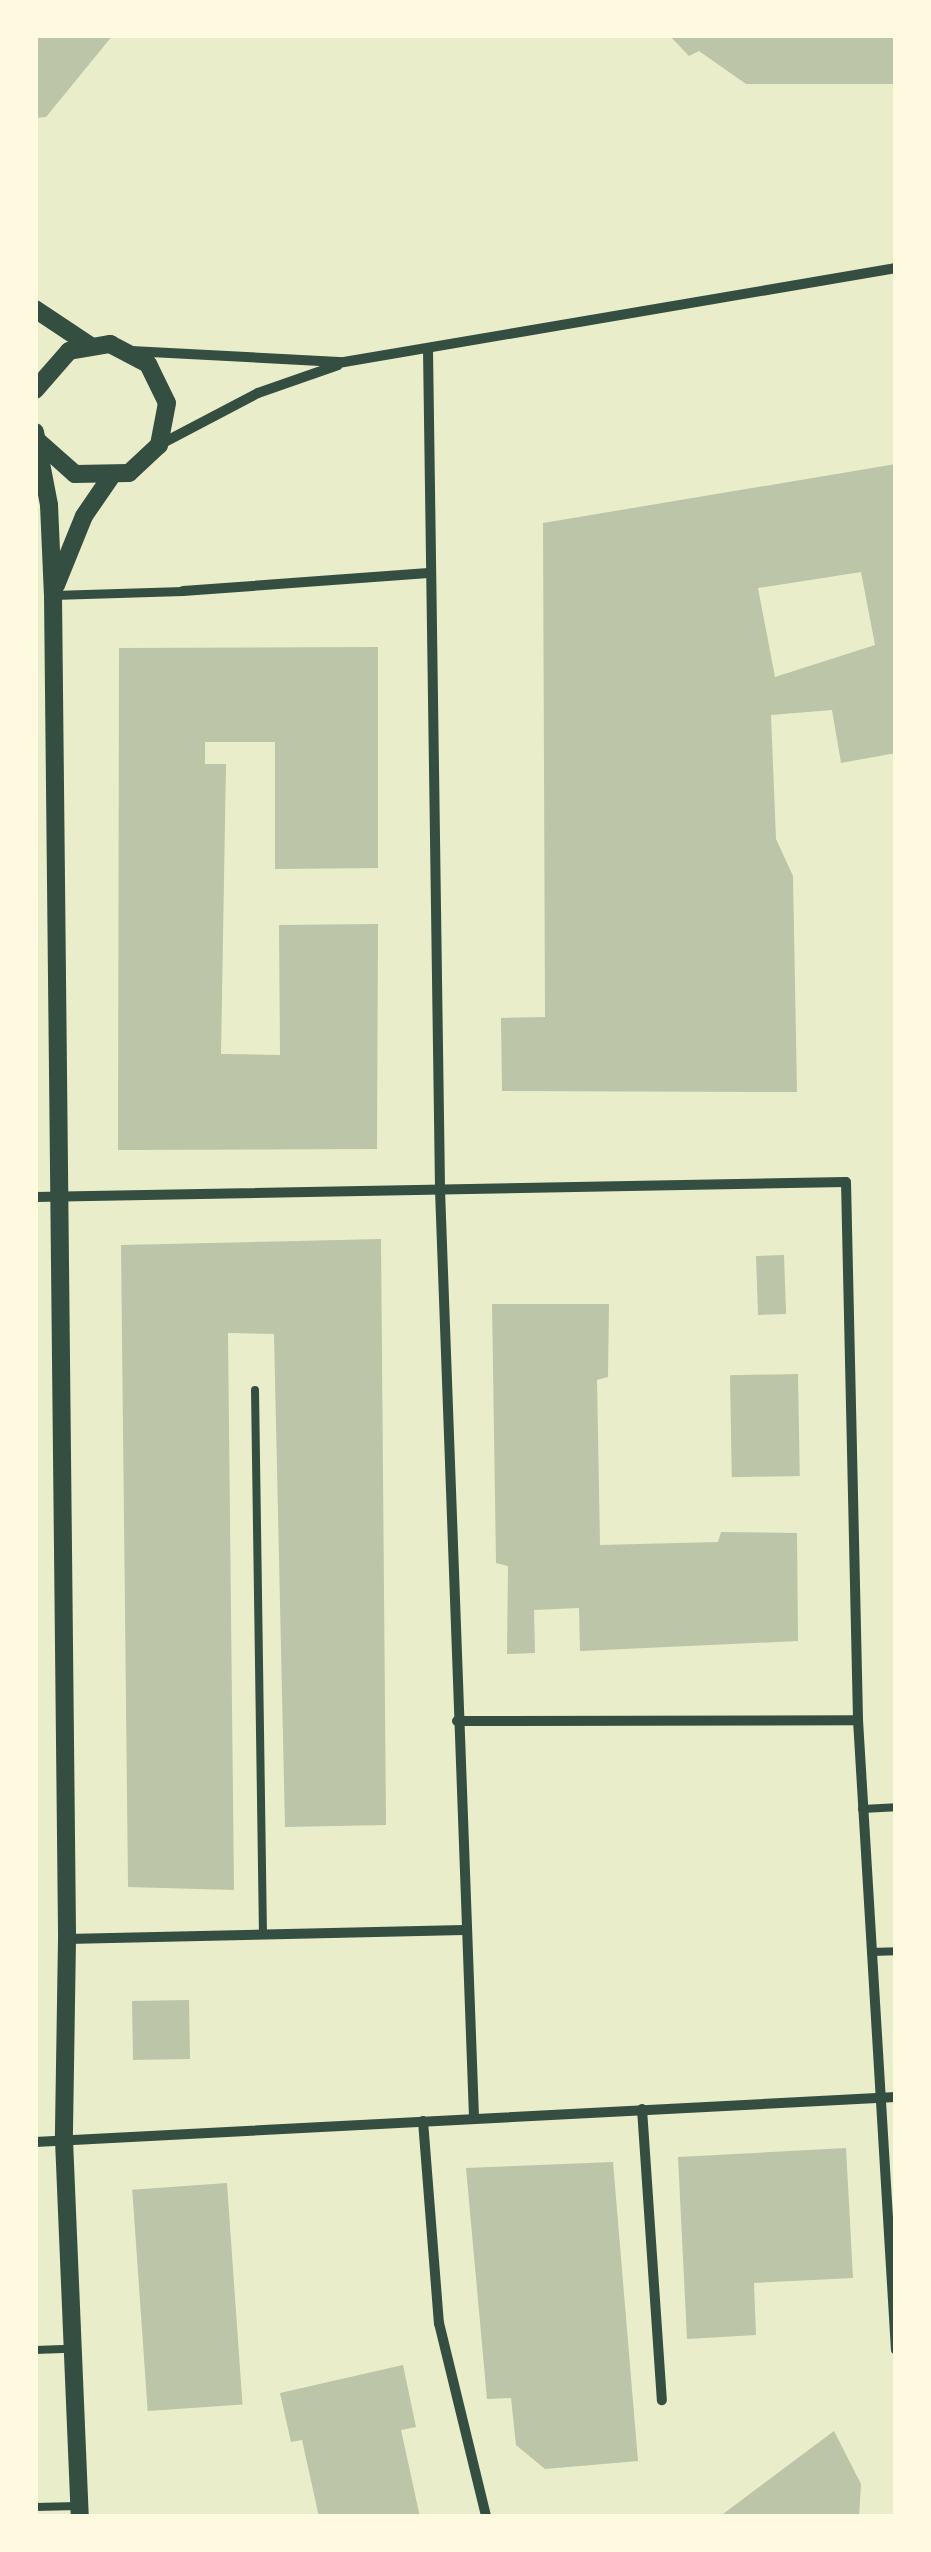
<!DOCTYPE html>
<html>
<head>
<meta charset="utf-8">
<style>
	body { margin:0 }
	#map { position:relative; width:931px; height:2552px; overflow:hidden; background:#e9edc9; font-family:"PT Sans Narrow",sans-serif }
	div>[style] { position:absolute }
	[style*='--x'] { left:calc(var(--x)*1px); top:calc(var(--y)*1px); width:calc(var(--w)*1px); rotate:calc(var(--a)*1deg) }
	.building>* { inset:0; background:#bcc5a7; transform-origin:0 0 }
	.service>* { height:8px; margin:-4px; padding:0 4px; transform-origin:4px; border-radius:4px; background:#344e41 }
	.pedestrian>* { height:9px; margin:-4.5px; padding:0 4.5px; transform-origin:4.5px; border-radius:4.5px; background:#344e41 }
	.minor>* { height:10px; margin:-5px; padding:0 5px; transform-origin:5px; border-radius:5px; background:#344e41 }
	.tertiary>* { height:18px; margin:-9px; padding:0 9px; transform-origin:9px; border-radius:9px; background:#344e41 }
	span { translate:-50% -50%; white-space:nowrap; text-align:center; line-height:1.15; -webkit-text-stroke:9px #fefae0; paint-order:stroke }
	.frame { position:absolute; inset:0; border:38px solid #fefae0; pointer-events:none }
</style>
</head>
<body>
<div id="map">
	<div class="building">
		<i style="clip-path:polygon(35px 35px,113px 35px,46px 117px,35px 118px)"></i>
		<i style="clip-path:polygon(669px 35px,896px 35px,896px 84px,746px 84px,699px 51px,689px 56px)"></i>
		<i style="clip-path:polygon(evenodd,896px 464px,896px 753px,841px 763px,832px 710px,771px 715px,776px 839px,793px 876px,797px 1092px,502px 1091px,501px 1018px,545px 1017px,543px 523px,896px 464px,861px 572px,875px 645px,775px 677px,758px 588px,861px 572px)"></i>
		<i style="clip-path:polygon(378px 647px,378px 868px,275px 869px,275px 742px,205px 742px,205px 764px,226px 764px,221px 1054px,280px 1055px,279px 925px,378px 924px,377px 1149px,118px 1150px,119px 648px)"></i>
		<i style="clip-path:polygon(381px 1239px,386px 1825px,285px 1827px,274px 1334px,228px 1333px,234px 1890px,128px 1887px,121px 1245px)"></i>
		<i style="left:784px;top:1255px;width:59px;height:28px;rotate:88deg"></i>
		<i style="clip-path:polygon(492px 1304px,609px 1304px,608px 1377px,597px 1380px,600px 1545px,718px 1542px,721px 1532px,797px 1533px,798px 1641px,580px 1651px,579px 1608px,534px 1610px,535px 1653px,507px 1654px,508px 1566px,496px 1563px)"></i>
		<i style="left:798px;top:1374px;width:102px;height:68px;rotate:89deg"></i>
		<i style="left:189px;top:2000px;width:59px;height:57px;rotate:89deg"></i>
		<i style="clip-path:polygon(846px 2148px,853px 2278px,754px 2283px,756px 2335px,687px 2339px,678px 2157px)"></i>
		<i style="clip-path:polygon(613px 2162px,638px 2461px,545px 2469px,516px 2445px,511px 2398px,487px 2399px,466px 2168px)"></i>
		<i style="left:227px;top:2183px;width:222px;height:95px;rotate:86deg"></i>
		<i style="clip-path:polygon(403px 2365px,416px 2427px,401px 2430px,420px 2517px,319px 2517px,302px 2440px,291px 2442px,280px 2393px)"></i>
		<i style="clip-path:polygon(834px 2431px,861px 2484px,859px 2517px,719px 2517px)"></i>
	</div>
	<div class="service">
		<i style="--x:255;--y:1390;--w:544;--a:89.16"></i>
		<i style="--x:862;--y:1809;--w:34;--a:-3"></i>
		<i style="--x:871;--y:1952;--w:25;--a:-2"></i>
		<i style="--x:35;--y:2350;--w:35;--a:-2"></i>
		<i style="--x:35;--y:2507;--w:43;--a:-1.3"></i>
	</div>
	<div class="pedestrian">
		<i style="--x:53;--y:595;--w:130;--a:-1.8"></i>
	</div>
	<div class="minor">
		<i style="--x:428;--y:349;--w:841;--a:89.18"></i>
		<i style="--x:440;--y:1190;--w:929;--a:87.9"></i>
		<i style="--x:131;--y:351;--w:213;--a:3"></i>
		<i style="--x:344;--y:362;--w:560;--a:-9.66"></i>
		<i style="--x:159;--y:445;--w:112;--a:-27.7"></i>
		<i style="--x:258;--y:393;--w:85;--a:-19.3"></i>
		<i style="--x:183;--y:591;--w:246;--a:-4.2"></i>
		<i style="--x:35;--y:1197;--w:811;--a:-1.06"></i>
		<i style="--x:846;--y:1182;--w:538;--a:88.72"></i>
		<i style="--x:858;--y:1720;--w:631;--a:86.55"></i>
		<i style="--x:457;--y:1721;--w:401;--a:-0.1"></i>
		<i style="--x:67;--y:1939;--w:397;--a:-1.3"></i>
		<i style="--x:642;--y:2109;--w:292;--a:86.1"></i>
		<i style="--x:423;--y:2121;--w:203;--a:85.5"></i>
		<i style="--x:439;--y:2323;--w:199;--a:76.3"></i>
		<i style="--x:35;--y:2142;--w:862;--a:-2.99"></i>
	</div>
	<div class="tertiary">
		<i style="--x:35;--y:309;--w:65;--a:33.7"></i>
		<i style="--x:35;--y:390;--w:52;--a:-48.9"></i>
		<i style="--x:69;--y:351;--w:42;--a:-9.7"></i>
		<i style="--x:110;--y:344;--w:43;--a:27.8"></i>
		<i style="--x:148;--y:364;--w:43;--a:64"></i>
		<i style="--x:167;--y:403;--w:43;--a:100.8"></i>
		<i style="--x:159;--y:445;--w:41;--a:137"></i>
		<i style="--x:129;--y:473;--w:54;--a:178.9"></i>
		<i style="--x:75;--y:474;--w:48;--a:-138.4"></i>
		<i style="--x:35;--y:432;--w:74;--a:79.1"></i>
		<i style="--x:49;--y:505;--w:90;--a:87.5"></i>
		<i style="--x:53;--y:595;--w:1344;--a:89.4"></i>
		<i style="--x:67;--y:1939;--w:201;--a:90.9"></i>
		<i style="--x:64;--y:2140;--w:377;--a:87.6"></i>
		<i style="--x:56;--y:585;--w:74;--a:-67.9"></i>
		<i style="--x:84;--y:516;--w:46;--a:-55.6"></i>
	</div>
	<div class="frame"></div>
</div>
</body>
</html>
